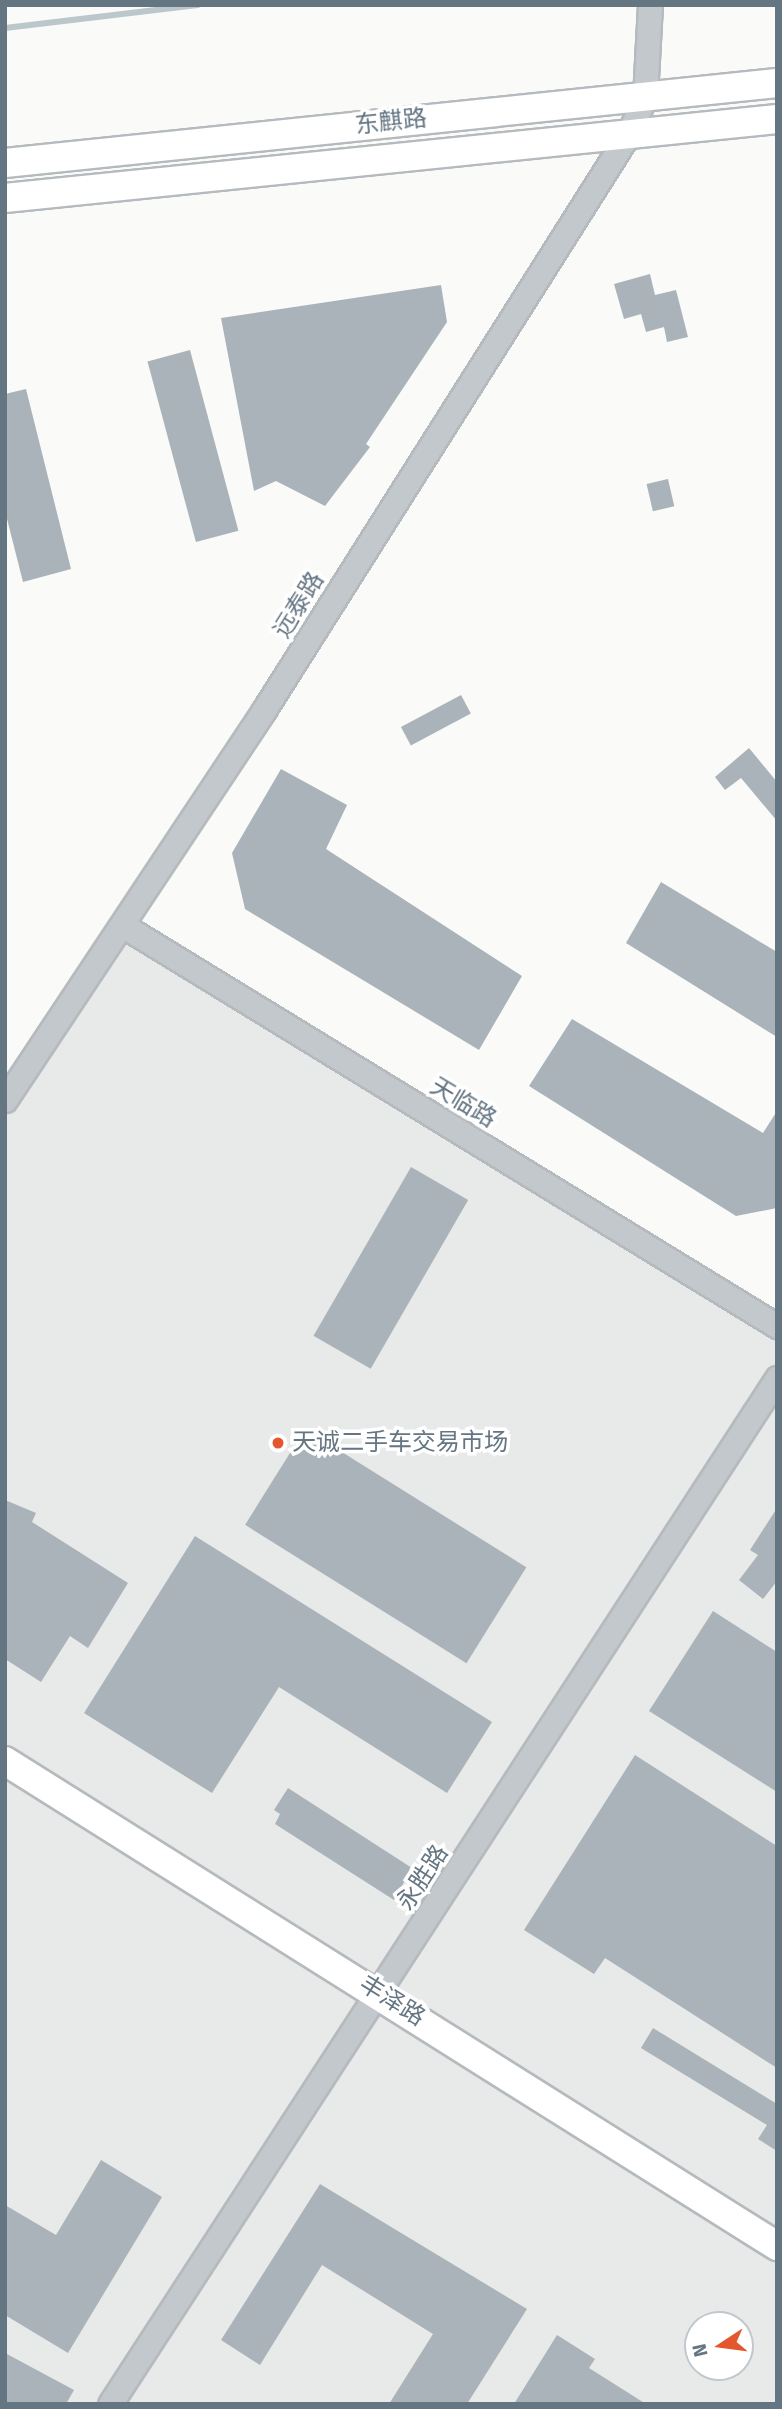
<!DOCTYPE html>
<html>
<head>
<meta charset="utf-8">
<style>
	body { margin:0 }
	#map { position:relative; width:782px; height:2409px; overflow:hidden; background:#fafaf8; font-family:"Fira Sans","Noto Sans SC",sans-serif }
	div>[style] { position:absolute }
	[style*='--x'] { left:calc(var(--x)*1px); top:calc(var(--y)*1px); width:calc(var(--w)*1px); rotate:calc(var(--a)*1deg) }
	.built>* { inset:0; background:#e8e9e9 }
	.stream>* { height:6px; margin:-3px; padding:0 3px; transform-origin:3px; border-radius:3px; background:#bbc7cb }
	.building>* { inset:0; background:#aab3b9; transform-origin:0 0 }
	.roads { filter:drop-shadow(2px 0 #b5babe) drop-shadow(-2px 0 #b5babe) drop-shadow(0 2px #b5babe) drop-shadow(0 -2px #b5babe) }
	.minor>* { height:23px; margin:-11.5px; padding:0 11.5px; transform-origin:11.5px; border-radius:11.5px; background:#c3c8cc }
	.major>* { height:28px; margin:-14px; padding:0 14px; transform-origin:14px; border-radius:14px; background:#fff }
	.dots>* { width:19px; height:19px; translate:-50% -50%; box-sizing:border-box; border:4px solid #fff; border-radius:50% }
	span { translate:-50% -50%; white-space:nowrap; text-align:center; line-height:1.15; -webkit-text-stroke:7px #fff; paint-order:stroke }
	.street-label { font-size:24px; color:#657683 }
	.poi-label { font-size:24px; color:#657683 }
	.left { translate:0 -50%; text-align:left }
	.frame { position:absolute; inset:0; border:7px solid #657683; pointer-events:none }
	.north { position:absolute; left:684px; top:2311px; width:70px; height:70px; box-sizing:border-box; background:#fff; border:2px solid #c1c8cd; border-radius:50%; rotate:257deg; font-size:19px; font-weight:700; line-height:28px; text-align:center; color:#657683 }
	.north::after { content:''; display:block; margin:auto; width:24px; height:32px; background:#e4572e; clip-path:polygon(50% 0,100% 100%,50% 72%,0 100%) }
</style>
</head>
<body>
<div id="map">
	<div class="built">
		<i style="clip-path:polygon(evenodd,122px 925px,777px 1326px,777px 2404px,5px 2404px,5px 1100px,122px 925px,698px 2325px,740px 2325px,740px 2367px,698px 2367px,698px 2325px)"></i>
	</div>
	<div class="stream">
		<i style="--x:5;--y:28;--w:194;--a:-6.8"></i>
	</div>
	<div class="building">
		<i style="clip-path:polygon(650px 274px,655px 295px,676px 290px,688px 337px,667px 342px,664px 327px,646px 332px,641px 314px,624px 319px,614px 284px)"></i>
		<i style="clip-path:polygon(441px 285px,447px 322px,366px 444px,370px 447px,325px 506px,276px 481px,254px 491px,221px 318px)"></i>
		<i style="left:190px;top:350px;width:187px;height:44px;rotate:75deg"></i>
		<i style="clip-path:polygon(26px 389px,71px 569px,23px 582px,5px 511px,5px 394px)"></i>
		<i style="left:668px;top:479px;width:28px;height:22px;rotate:77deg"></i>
		<i style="left:461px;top:695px;width:21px;height:68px;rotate:62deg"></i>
		<i style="clip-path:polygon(749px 748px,777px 782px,777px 821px,741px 778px,725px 790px,715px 777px)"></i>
		<i style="clip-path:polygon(281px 769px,347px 805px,326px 849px,522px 976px,479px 1050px,245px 909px,232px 853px)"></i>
		<i style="clip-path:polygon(661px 882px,777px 952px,777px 1037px,626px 943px)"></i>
		<i style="clip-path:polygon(572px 1019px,763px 1133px,777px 1111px,777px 1208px,736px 1216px,529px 1086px)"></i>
		<i style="left:411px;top:1167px;width:66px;height:195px;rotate:30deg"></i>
		<i style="left:305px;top:1429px;width:261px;height:113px;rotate:32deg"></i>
		<i style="clip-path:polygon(5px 1500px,36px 1513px,32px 1522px,128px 1583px,88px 1648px,70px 1636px,41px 1682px,5px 1659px)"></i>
		<i style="clip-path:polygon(777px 1508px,777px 1581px,763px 1599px,739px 1580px,758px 1555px,750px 1550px)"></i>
		<i style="clip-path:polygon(195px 1536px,492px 1722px,447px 1793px,279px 1687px,212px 1793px,84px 1713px)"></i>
		<i style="clip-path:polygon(713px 1611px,777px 1652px,777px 1792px,649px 1711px)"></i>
		<i style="clip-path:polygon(635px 1755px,777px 1846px,777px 2068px,605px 1958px,594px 1974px,524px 1930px)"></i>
		<i style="clip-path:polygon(288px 1788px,412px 1868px,394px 1900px,275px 1824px,280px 1814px,274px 1810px)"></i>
		<i style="clip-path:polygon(653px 2028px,777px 2104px,777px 2151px,758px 2139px,767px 2125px,641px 2048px)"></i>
		<i style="clip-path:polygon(101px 2160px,162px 2197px,68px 2353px,5px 2315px,5px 2205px,56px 2235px)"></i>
		<i style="clip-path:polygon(320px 2184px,527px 2309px,467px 2404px,389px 2404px,433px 2334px,322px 2265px,260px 2365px,221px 2340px)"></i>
		<i style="clip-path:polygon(557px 2335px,595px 2359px,589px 2368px,646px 2404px,514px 2404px)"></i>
		<i style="clip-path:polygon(5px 2353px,74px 2390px,66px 2404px,5px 2404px)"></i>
	</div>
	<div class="roads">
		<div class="minor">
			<i style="--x:122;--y:925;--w:768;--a:31.48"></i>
			<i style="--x:5;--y:1100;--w:468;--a:-56.4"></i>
			<i style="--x:264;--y:710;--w:683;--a:-57.68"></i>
			<i style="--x:629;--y:133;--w:39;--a:-66"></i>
			<i style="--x:645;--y:97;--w:92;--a:-86.9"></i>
			<i style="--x:110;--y:2404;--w:1224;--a:-56.97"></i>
		</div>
		<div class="major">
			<i style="--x:5;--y:163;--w:776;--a:-5.92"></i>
			<i style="--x:5;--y:198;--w:776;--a:-5.84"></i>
			<i style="--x:5;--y:1761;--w:912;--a:32.14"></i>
		</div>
	</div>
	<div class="dots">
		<i style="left:278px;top:1443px;background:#e4572e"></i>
	</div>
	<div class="street-label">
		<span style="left:391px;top:122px;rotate:-6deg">东麒路</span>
		<span style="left:299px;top:605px;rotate:-58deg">远泰路</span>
		<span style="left:463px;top:1103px;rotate:31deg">天临路</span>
		<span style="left:423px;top:1878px;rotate:-57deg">永胜路</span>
		<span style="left:392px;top:2001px;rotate:32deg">丰泽路</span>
	</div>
	<div class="poi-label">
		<span class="left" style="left:292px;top:1443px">天诚二手车交易市场</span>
	</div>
	<div class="frame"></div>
	<div class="north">N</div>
</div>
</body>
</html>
